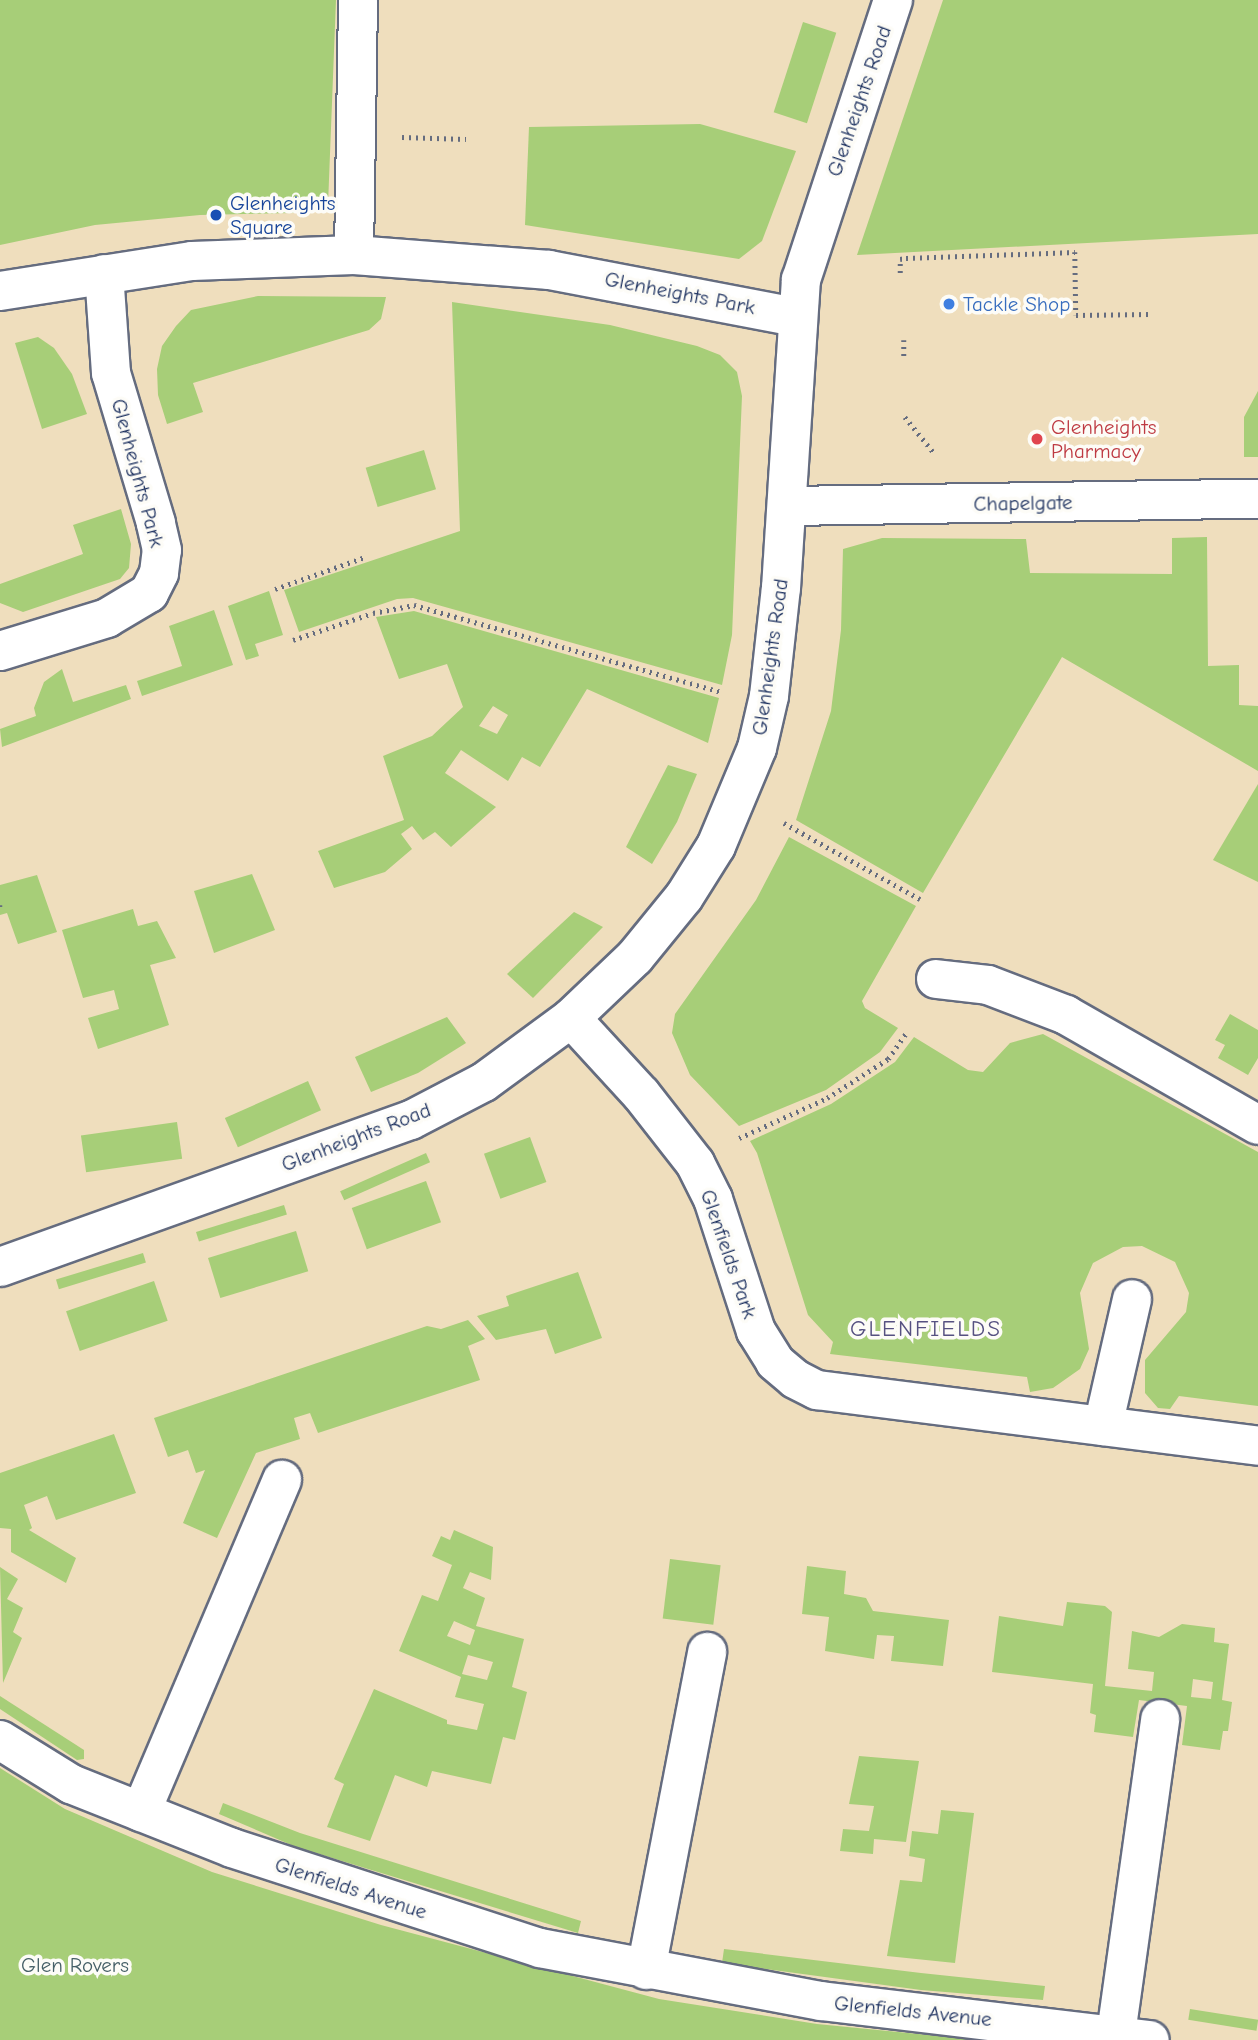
<!DOCTYPE html>
<html>
<head>
<meta charset="utf-8">
<style>
	body { margin:0 }
	#map { position:relative; width:1258px; height:2040px; overflow:hidden; background:#efdebd; font-family:"Comic Neue",sans-serif }
	div>[style] { position:absolute }
	[style*='--x'] { left:calc(var(--x)*1px); top:calc(var(--y)*1px); width:calc(var(--w)*1px); rotate:calc(var(--a)*1deg) }
	.green>* { inset:0; background:#a7ce78; transform-origin:0 0 }
	.path>* { height:4.5px; margin-top:-2.25px; transform-origin:0; background:repeating-linear-gradient(90deg,#656c7f 0 2px,transparent 0 7px) }
	.roads { filter:drop-shadow(2px 0 #656c7f) drop-shadow(-2px 0 #656c7f) drop-shadow(0 2px #656c7f) drop-shadow(0 -2px #656c7f) }
	.minor>* { height:38px; margin:-19px; padding:0 19px; transform-origin:19px; border-radius:19px; background:#fff }
	.dots>* { width:19px; height:19px; translate:-50% -50%; box-sizing:border-box; border:4px solid #fdfcf7; border-radius:50% }
	span { translate:-50% -50%; white-space:nowrap; text-align:center; line-height:1.15; -webkit-text-stroke:7px #fdfcf7; paint-order:stroke }
	.street-label { font-size:21px; color:#1b2f5e }
	.transit-label { font-size:21px; color:#164399 }
	.left { translate:0 -50%; text-align:left }
	.shop-label { font-size:21px; color:#366cbe }
	.health-label { font-size:21px; color:#be3a42 }
	.park-label { font-size:21px; color:#455f66 }
	.neighbourhood-label { font-size:23px; color:#565181; letter-spacing:2px }
</style>
</head>
<body>
<div id="map">
	<div class="green">
		<i style="clip-path:polygon(0 0,336px 0,328px 205px,293px 213px,200px 215px,95px 225px,0 245px)"></i>
		<i style="clip-path:polygon(943px 0,1258px 0,1258px 234px,857px 255px)"></i>
		<i style="left:803px;top:22px;width:35px;height:95px;rotate:18deg"></i>
		<i style="clip-path:polygon(700px 124px,796px 151px,762px 241px,739px 259px,525px 225px,529px 127px)"></i>
		<i style="clip-path:polygon(258px 296px,386px 297px,381px 319px,369px 330px,193px 383px,203px 412px,167px 424px,158px 395px,157px 369px,162px 346px,176px 326px,191px 310px)"></i>
		<i style="clip-path:polygon(452px 302px,610px 325px,697px 346px,720px 355px,737px 372px,742px 396px,732px 635px,722px 685px,413px 598px,397px 599px,299px 632px,284px 590px,460px 531px)"></i>
		<i style="clip-path:polygon(38px 337px,54px 348px,72px 374px,87px 414px,42px 429px,15px 343px)"></i>
		<i style="clip-path:polygon(1258px 391px,1258px 457px,1244px 457px,1244px 417px)"></i>
		<i style="left:424px;top:450px;width:41px;height:61px;rotate:73deg"></i>
		<i style="clip-path:polygon(121px 509px,131px 544px,129px 568px,120px 579px,23px 612px,0 603px,0 584px,83px 554px,73px 525px)"></i>
		<i style="clip-path:polygon(1207px 537px,1208px 666px,1239px 665px,1239px 705px,1258px 706px,1258px 771px,1062px 657px,923px 893px,796px 820px,831px 711px,841px 630px,843px 549px,882px 538px,1026px 539px,1030px 573px,1172px 574px,1172px 538px)"></i>
		<i style="clip-path:polygon(269px 591px,283px 635px,255px 644px,259px 656px,246px 660px,228px 606px)"></i>
		<i style="clip-path:polygon(214px 610px,233px 665px,142px 696px,137px 681px,182px 666px,169px 626px)"></i>
		<i style="clip-path:polygon(evenodd,414px 611px,719px 698px,708px 743px,587px 689px,540px 767px,522px 757px,508px 781px,461px 750px,445px 773px,496px 807px,451px 847px,435px 832px,423px 840px,412px 826px,401px 834px,412px 849px,385px 872px,334px 888px,318px 851px,404px 820px,383px 756px,432px 736px,463px 707px,447px 664px,399px 679px,376px 617px,414px 611px,493px 706px,508px 715px,497px 734px,479px 726px,493px 706px)"></i>
		<i style="clip-path:polygon(62px 669px,73px 702px,126px 685px,131px 699px,2px 747px,0 729px,36px 716px,34px 708px,44px 682px)"></i>
		<i style="clip-path:polygon(668px 765px,697px 774px,677px 822px,652px 864px,626px 847px)"></i>
		<i style="clip-path:polygon(1258px 784px,1258px 882px,1213px 860px)"></i>
		<i style="clip-path:polygon(789px 837px,916px 906px,862px 1001px,865px 1008px,898px 1028px,880px 1052px,826px 1090px,739px 1126px,690px 1075px,672px 1033px,675px 1014px,756px 900px)"></i>
		<i style="clip-path:polygon(252px 874px,275px 930px,214px 953px,194px 891px)"></i>
		<i style="clip-path:polygon(37px 875px,57px 932px,18px 944px,7px 913px,0 915px,0 885px)"></i>
		<i style="clip-path:polygon(133px 909px,138px 926px,157px 921px,176px 958px,150px 965px,169px 1025px,98px 1049px,88px 1018px,119px 1009px,114px 990px,83px 998px,62px 930px)"></i>
		<i style="clip-path:polygon(574px 912px,603px 927px,533px 998px,507px 974px)"></i>
		<i style="clip-path:polygon(1230px 1014px,1258px 1030px,1258px 1058px,1248px 1075px,1218px 1058px,1225px 1045px,1215px 1040px)"></i>
		<i style="clip-path:polygon(447px 1017px,466px 1043px,418px 1073px,371px 1092px,355px 1057px)"></i>
		<i style="clip-path:polygon(1043px 1034px,1258px 1152px,1258px 1406px,1179px 1396px,1170px 1409px,1158px 1408px,1145px 1393px,1145px 1360px,1186px 1312px,1189px 1293px,1175px 1262px,1142px 1246px,1123px 1247px,1093px 1263px,1080px 1293px,1089px 1349px,1080px 1369px,1053px 1388px,1030px 1392px,1027px 1377px,830px 1354px,833px 1342px,808px 1315px,757px 1153px,750px 1141px,831px 1104px,895px 1062px,914px 1037px,968px 1070px,983px 1072px,1010px 1043px)"></i>
		<i style="left:308px;top:1081px;width:32px;height:91px;rotate:66deg"></i>
		<i style="left:177px;top:1122px;width:37px;height:97px;rotate:82deg"></i>
		<i style="left:530px;top:1137px;width:48px;height:49px;rotate:70deg"></i>
		<i style="left:426px;top:1153px;width:10px;height:94px;rotate:66deg"></i>
		<i style="left:426px;top:1181px;width:44px;height:79px;rotate:70deg"></i>
		<i style="left:284px;top:1205px;width:10px;height:92px;rotate:73deg"></i>
		<i style="left:296px;top:1231px;width:42px;height:92px;rotate:73deg"></i>
		<i style="left:143px;top:1253px;width:10px;height:91px;rotate:73deg"></i>
		<i style="clip-path:polygon(578px 1272px,602px 1338px,555px 1354px,546px 1329px,496px 1340px,477px 1316px,509px 1306px,506px 1296px)"></i>
		<i style="left:154px;top:1281px;width:42px;height:93px;rotate:71deg"></i>
		<i style="clip-path:polygon(468px 1320px,485px 1339px,468px 1346px,480px 1380px,318px 1433px,310px 1413px,294px 1418px,300px 1439px,256px 1453px,217px 1538px,183px 1523px,205px 1470px,196px 1473px,188px 1450px,168px 1457px,154px 1418px,427px 1326px,441px 1329px)"></i>
		<i style="clip-path:polygon(114px 1434px,136px 1493px,56px 1520px,47px 1496px,24px 1505px,32px 1528px,29px 1530px,76px 1558px,66px 1583px,11px 1552px,11px 1529px,0 1528px,0 1473px)"></i>
		<i style="clip-path:polygon(evenodd,454px 1530px,493px 1547px,491px 1580px,470px 1572px,463px 1588px,485px 1598px,476px 1626px,524px 1639px,512px 1687px,527px 1692px,515px 1740px,503px 1737px,491px 1784px,432px 1771px,427px 1787px,395px 1775px,370px 1841px,327px 1827px,344px 1784px,334px 1779px,374px 1689px,447px 1720px,447px 1724px,477px 1730px,484px 1704px,455px 1697px,461px 1677px,399px 1651px,422px 1595px,438px 1601px,452px 1565px,432px 1556px,441px 1536px,450px 1540px,454px 1530px,454px 1621px,475px 1630px,470px 1645px,447px 1636px,454px 1621px,454px 1530px,468px 1655px,493px 1662px,487px 1680px,462px 1674px,468px 1655px)"></i>
		<i style="left:670px;top:1559px;width:51px;height:60px;rotate:7deg"></i>
		<i style="clip-path:polygon(807px 1566px,846px 1571px,844px 1594px,866px 1598px,873px 1611px,949px 1620px,943px 1666px,891px 1661px,894px 1636px,877px 1635px,874px 1659px,825px 1651px,829px 1617px,802px 1614px)"></i>
		<i style="clip-path:polygon(0 1567px,18px 1579px,7px 1599px,23px 1608px,13px 1632px,22px 1638px,3px 1683px)"></i>
		<i style="clip-path:polygon(evenodd,1067px 1602px,1105px 1606px,1112px 1612px,1105px 1686px,1152px 1691px,1154px 1672px,1128px 1669px,1132px 1631px,1159px 1637px,1182px 1624px,1215px 1628px,1214px 1642px,1229px 1644px,1222px 1700px,1232px 1702px,1228px 1731px,1223px 1731px,1220px 1750px,1182px 1745px,1187px 1706px,1139px 1700px,1133px 1737px,1094px 1732px,1096px 1715px,1090px 1713px,1093px 1684px,992px 1672px,999px 1616px,1063px 1626px,1067px 1602px,1193px 1679px,1213px 1682px,1211px 1699px,1191px 1697px,1193px 1679px)"></i>
		<i style="clip-path:polygon(0 1696px,84px 1750px,84px 1759px,77px 1760px,0 1709px)"></i>
		<i style="clip-path:polygon(859px 1756px,919px 1761px,906px 1842px,874px 1839px,873px 1854px,840px 1851px,843px 1829px,869px 1831px,874px 1806px,849px 1804px)"></i>
		<i style="clip-path:polygon(0 1768px,65px 1809px,212px 1872px,381px 1925px,659px 1999px,817px 2024px,979px 2040px,0 2040px)"></i>
		<i style="clip-path:polygon(223px 1803px,300px 1833px,581px 1921px,578px 1933px,296px 1847px,219px 1814px)"></i>
		<i style="clip-path:polygon(941px 1810px,974px 1813px,955px 1963px,887px 1956px,900px 1880px,922px 1882px,925px 1859px,909px 1856px,912px 1831px,938px 1834px)"></i>
		<i style="clip-path:polygon(724px 1949px,921px 1973px,1045px 1986px,1043px 2000px,921px 1990px,722px 1963px)"></i>
		<i style="left:1190px;top:2009px;width:69px;height:11px;rotate:9deg"></i>
	</div>
	<div class="path">
		<i style="--x:402;--y:137;--w:64;--a:1.8"></i>
		<i style="--x:900;--y:273;--w:14;--a:-90"></i>
		<i style="--x:900;--y:259;--w:6;--a:-9"></i>
		<i style="--x:906;--y:258;--w:169;--a:-2"></i>
		<i style="--x:1075;--y:252;--w:63;--a:89.1"></i>
		<i style="--x:1076;--y:315;--w:74;--a:-0.8"></i>
		<i style="--x:904;--y:340;--w:20;--a:90"></i>
		<i style="--x:905;--y:417;--w:48;--a:51"></i>
		<i style="--x:275;--y:589;--w:96;--a:-19.6"></i>
		<i style="--x:293;--y:640;--w:84;--a:-18.6"></i>
		<i style="--x:373;--y:613;--w:42;--a:-11"></i>
		<i style="--x:414;--y:605;--w:320;--a:15.8"></i>
		<i style="--x:784;--y:823;--w:156;--a:29.2"></i>
		<i style="--x:0;--y:905;--w:3;--a:90"></i>
		<i style="--x:739;--y:1138;--w:97;--a:-24.4"></i>
		<i style="--x:827;--y:1098;--w:72;--a:-32.6"></i>
		<i style="--x:888;--y:1059;--w:32;--a:-55"></i>
	</div>
	<div class="roads">
		<div class="minor">
			<i style="--x:354;--y:255;--w:255;--a:-89.1"></i>
			<i style="--x:0;--y:291;--w:194;--a:-8.9"></i>
			<i style="--x:192;--y:261;--w:162;--a:-2.1"></i>
			<i style="--x:354;--y:255;--w:196;--a:4.4"></i>
			<i style="--x:549;--y:270;--w:250;--a:10.8"></i>
			<i style="--x:788;--y:506;--w:470;--a:-0.9"></i>
			<i style="--x:0;--y:651;--w:112;--a:-17.1"></i>
			<i style="--x:107;--y:618;--w:49;--a:-30.8"></i>
			<i style="--x:149;--y:593;--w:22;--a:-63"></i>
			<i style="--x:159;--y:573;--w:23;--a:-83"></i>
			<i style="--x:162;--y:550;--w:28;--a:-103"></i>
			<i style="--x:156;--y:523;--w:157;--a:-106.7"></i>
			<i style="--x:111;--y:373;--w:99;--a:-94"></i>
			<i style="--x:936;--y:979;--w:52;--a:6.6"></i>
			<i style="--x:988;--y:985;--w:84;--a:21"></i>
			<i style="--x:1066;--y:1015;--w:221;--a:29.8"></i>
			<i style="--x:571;--y:1018;--w:103;--a:47.4"></i>
			<i style="--x:641;--y:1094;--w:88;--a:52"></i>
			<i style="--x:695;--y:1163;--w:40;--a:63.4"></i>
			<i style="--x:713;--y:1199;--w:139;--a:72"></i>
			<i style="--x:756;--y:1331;--w:36;--a:58"></i>
			<i style="--x:775;--y:1362;--w:26;--a:40"></i>
			<i style="--x:795;--y:1379;--w:25;--a:27"></i>
			<i style="--x:817;--y:1390;--w:445;--a:7.2"></i>
			<i style="--x:0;--y:1267;--w:436;--a:-19.7"></i>
			<i style="--x:411;--y:1120;--w:82;--a:-27.5"></i>
			<i style="--x:484;--y:1082;--w:108;--a:-36.3"></i>
			<i style="--x:571;--y:1018;--w:88;--a:-43.6"></i>
			<i style="--x:635;--y:957;--w:77;--a:-50.8"></i>
			<i style="--x:684;--y:897;--w:60;--a:-57.9"></i>
			<i style="--x:716;--y:846;--w:106;--a:-67.3"></i>
			<i style="--x:757;--y:748;--w:53;--a:-77"></i>
			<i style="--x:769;--y:696;--w:109;--a:-83.7"></i>
			<i style="--x:781;--y:588;--w:309;--a:-86.3"></i>
			<i style="--x:801;--y:280;--w:295;--a:-71.8"></i>
			<i style="--x:1103;--y:1426;--w:130;--a:-77.1"></i>
			<i style="--x:0;--y:1740;--w:84;--a:31.8"></i>
			<i style="--x:71;--y:1784;--w:173;--a:21.7"></i>
			<i style="--x:232;--y:1848;--w:324;--a:18"></i>
			<i style="--x:540;--y:1948;--w:286;--a:10.7"></i>
			<i style="--x:821;--y:2001;--w:331;--a:6.8"></i>
			<i style="--x:141;--y:1812;--w:361;--a:-67"></i>
			<i style="--x:646;--y:1970;--w:324;--a:-79.1"></i>
			<i style="--x:1116;--y:2034;--w:318;--a:-82"></i>
		</div>
	</div>
	<div class="dots">
		<i style="left:216px;top:215px;background:#1a4fb4"></i>
		<i style="left:949px;top:304px;background:#3f7fe0"></i>
		<i style="left:1037px;top:439px;background:#e0444e"></i>
	</div>
	<div class="street-label">
		<span style="left:859px;top:101px;rotate:-71deg">Glenheights Road</span>
		<span style="left:680px;top:293px;rotate:11deg">Glenheights Park</span>
		<span style="left:138px;top:473px;rotate:75deg">Glenheights Park</span>
		<span style="left:1023px;top:503px;rotate:-1deg">Chapelgate</span>
		<span style="left:770px;top:657px;rotate:-82deg">Glenheights Road</span>
		<span style="left:356px;top:1137px;rotate:-21deg">Glenheights Road</span>
		<span style="left:729px;top:1254px;rotate:71deg">Glenfields Park</span>
		<span style="left:351px;top:1888px;rotate:18deg">Glenfields Avenue</span>
		<span style="left:913px;top:2011px;rotate:6deg">Glenfields Avenue</span>
	</div>
	<div class="transit-label">
		<span class="left" style="left:230px;top:215px">Glenheights<br>Square</span>
	</div>
	<div class="shop-label">
		<span class="left" style="left:963px;top:304px">Tackle Shop</span>
	</div>
	<div class="health-label">
		<span class="left" style="left:1051px;top:439px">Glenheights<br>Pharmacy</span>
	</div>
	<div class="park-label">
		<span style="left:75px;top:1965px">Glen Rovers</span>
	</div>
	<div class="neighbourhood-label">
		<span style="left:926px;top:1329px">GLENFIELDS</span>
	</div>
</div>
</body>
</html>
